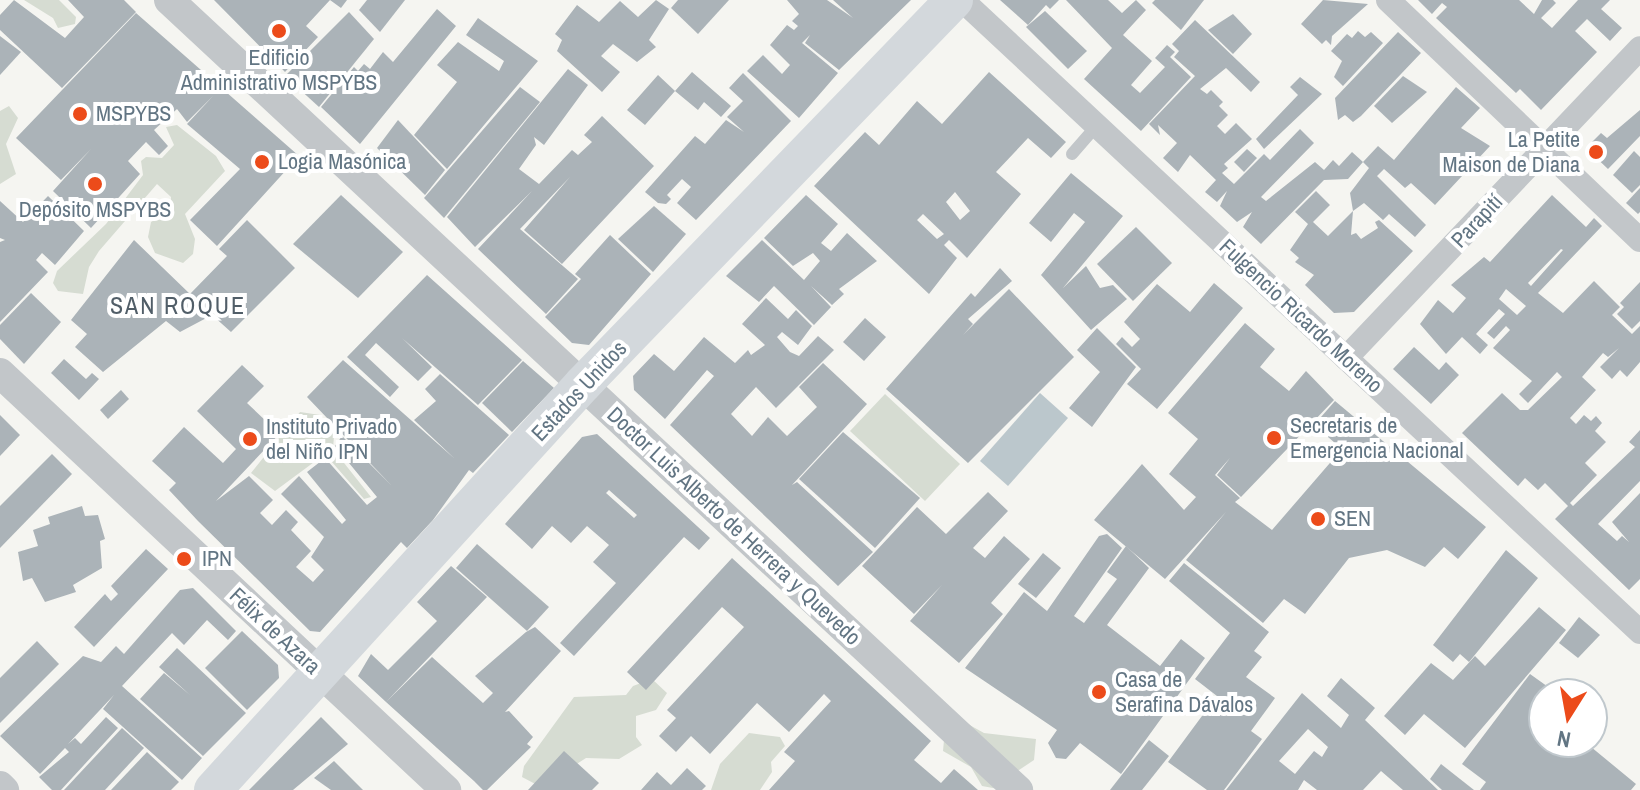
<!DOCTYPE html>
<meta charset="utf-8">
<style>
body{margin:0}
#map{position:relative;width:1640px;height:790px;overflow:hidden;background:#f5f5f1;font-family:"Archivo Narrow",sans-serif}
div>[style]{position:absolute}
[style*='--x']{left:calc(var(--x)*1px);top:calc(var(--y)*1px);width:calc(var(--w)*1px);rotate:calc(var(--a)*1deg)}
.green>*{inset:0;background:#d6dcd2}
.water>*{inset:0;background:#bbc7cc}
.building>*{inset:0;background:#abb3b8}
.service>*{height:12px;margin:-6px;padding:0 6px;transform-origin:6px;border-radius:6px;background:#c2c6c9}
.minor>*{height:24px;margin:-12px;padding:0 12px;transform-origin:12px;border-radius:12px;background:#c2c6c9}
.tertiary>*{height:30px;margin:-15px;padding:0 15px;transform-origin:15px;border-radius:15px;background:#c2c6c9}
.primary>*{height:38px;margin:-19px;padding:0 19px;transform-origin:19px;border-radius:19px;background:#d3d8dc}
.dots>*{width:22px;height:22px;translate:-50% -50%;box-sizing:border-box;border:4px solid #fff;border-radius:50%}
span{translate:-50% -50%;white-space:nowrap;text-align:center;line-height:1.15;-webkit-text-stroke:8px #fff;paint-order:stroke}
.poi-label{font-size:22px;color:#627583}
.left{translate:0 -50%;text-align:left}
.right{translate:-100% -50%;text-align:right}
.street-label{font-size:22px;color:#627583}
.neighbourhood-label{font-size:24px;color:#515e68;letter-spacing:2px}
.north{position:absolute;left:1528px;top:678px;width:80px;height:80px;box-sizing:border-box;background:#fff;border:2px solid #c0c8cd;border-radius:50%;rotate:191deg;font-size:22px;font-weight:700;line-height:32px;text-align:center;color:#627583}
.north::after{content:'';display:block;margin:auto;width:28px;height:36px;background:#ec4b1a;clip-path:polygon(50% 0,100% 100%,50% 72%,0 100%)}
</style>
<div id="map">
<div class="green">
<i style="clip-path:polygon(24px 0,59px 0,76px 17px,75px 24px,58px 28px,53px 18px)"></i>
<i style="clip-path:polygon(9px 106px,18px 118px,6px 144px,16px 174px,0 184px,0 111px)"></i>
<i style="clip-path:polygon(177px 125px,216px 156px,225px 171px,185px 214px,195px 239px,193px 254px,183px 263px,155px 253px,148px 237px,151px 222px,170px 211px,171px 197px,157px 184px,99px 251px,89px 267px,83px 294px,58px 291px,53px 283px,57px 271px,106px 224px,143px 175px,141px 161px,146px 157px,162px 158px,174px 145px,166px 127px)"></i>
<i style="clip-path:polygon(885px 394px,960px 464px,925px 501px,850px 431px)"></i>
<i style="clip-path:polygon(300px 412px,320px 415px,334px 436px,333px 449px,371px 497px,364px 499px,325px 454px,275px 491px,251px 473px)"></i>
<i style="clip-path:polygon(652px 679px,667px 693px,656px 710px,636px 716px,636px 737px,642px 745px,619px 759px,586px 758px,541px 787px,522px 777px,524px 766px,574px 697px,626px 695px,633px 686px)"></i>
<i style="clip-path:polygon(966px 723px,984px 733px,1036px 739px,1034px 760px,1016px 772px,1004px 790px,982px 786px,971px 767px,943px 751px,945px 729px)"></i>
<i style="clip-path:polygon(749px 733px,780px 737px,785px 746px,771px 762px,772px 772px,760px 790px,711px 790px,720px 764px)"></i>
</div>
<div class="water">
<i style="clip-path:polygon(1040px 393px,1068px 418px,1008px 486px,980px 461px)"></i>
</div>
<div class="building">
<i style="clip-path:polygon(14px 0,65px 38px,84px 17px,68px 0,124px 0,136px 12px,62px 88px,0 30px,0 15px)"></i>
<i style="clip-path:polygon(214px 0,347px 0,341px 8px,330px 0,306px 26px,318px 37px,285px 72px)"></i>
<i style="clip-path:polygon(367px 0,405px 0,380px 32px,359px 10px)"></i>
<i style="clip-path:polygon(656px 0,669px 9px,649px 40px,656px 47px,637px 62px,613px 44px,601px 56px,620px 72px,602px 92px,557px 51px,562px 40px,555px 34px,577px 5px,599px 22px,620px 1px,638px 17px)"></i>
<i style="clip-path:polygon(678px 0,729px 0,698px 34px,671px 8px)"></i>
<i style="clip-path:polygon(787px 0,827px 0,853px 18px,833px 0,911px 0,839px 70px,805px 43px,810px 35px,802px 43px,838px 73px,799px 118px,747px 71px,763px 55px,782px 74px,790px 65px,770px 45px,787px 25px,794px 30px,798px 26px,792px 21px,799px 14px)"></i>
<i style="clip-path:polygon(1000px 0,1059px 0,1050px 9px,1046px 5px,1028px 25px)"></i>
<i style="clip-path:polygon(1066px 0,1108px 0,1122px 13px,1136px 0,1146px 10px,1123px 35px,1152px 61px,1131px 85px,1140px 93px,1165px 67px,1155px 58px,1167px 45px,1175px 52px,1170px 57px,1191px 77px,1141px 131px,1084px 79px,1112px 48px)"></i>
<i style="clip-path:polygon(1155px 0,1204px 0,1181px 30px,1152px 3px)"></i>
<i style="clip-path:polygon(1323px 0,1368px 4px,1332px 36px,1331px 45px,1326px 40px,1322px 44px,1301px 24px)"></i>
<i style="clip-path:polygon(1418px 0,1519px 0,1534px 14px,1542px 0,1553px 0,1556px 3px,1541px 18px,1552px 28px,1578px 0,1610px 0,1601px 9px,1622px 28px,1610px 41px,1587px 19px,1575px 31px,1597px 52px,1541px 110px,1520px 89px,1516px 93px,1436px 18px,1447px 7px,1442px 3px,1432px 14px)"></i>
<i style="clip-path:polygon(437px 9px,456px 26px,360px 144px,321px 107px,354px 67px,358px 71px,364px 64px,370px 69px,383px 52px,393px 62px)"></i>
<i style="clip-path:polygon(1045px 11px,1087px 51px,1068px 69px,1026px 27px)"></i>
<i style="clip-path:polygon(349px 12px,374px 39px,319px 107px,285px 76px)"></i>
<i style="clip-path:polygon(136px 13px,299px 156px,217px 246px,190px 220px,240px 169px,187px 124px,213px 96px,187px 122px,177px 109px,154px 130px,168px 146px,159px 155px,146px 142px,128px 161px,140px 174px,91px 228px,53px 191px,91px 149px,61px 180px,16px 138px)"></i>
<i style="clip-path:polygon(1233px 14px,1252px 34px,1233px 54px,1208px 30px)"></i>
<i style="clip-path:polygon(478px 18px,538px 61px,447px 169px,414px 135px,457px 82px,437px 65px,458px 42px,499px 71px,504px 61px,466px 35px)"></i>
<i style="clip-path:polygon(1195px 20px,1260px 82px,1251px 92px,1226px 68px,1200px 89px,1207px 94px,1211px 90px,1223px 102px,1219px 106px,1228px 115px,1217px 126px,1225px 134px,1236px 123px,1252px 139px,1224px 164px,1228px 168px,1222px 173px,1234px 184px,1264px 154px,1270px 160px,1300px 129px,1314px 143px,1261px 197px,1266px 201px,1315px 162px,1324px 170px,1333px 160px,1339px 166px,1352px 152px,1363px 162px,1378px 146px,1394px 160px,1456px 87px,1480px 108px,1461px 128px,1490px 146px,1435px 205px,1411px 183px,1405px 188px,1384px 169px,1377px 176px,1426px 225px,1415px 237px,1389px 214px,1383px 220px,1364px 203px,1353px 211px,1350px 193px,1369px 168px,1363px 162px,1348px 179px,1324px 180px,1261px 244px,1243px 227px,1252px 212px,1237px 222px,1220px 206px,1227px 191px,1217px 202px,1205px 192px,1216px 180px,1190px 155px,1178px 172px,1163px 158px,1177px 143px,1158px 125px,1160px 135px,1149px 124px,1195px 76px,1174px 57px,1179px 51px,1172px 44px)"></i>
<i style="clip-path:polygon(1358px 31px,1365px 37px,1371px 32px,1383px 43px,1343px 86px,1334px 77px,1342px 61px,1331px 51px,1347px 34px,1352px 38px)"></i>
<i style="clip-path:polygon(1398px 32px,1421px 53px,1361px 116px,1353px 122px,1345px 115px,1338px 120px,1335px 98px)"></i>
<i style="clip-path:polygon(0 36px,21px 52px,0 75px)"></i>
<i style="clip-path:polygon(568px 69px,588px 85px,544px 145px,534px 137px,536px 145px,519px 169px,539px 184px,572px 150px,578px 155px,592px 142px,584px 135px,602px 116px,654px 166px,562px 264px,524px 230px,570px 177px,520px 229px,578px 279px,546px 314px,478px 249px,532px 191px,475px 247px,447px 217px)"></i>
<i style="clip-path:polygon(692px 72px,731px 106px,721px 117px,704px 102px,698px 110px,675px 91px,645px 125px,627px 110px,658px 75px,675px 91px)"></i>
<i style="clip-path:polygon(evenodd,989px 72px,1066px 142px,1051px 158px,1028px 138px,996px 172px,1021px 194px,967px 258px,949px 240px,944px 245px,957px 258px,929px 294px,814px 186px,865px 132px,879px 145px,917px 101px,942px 124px,989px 72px,955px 192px,970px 211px,960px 220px,946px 202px,955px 192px,989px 72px,923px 214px,944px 234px,937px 239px,917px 220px,923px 214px)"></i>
<i style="clip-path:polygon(743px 73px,791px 121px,696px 220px,677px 203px,691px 187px,682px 179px,667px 195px,671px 199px,666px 204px,658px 203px,645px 192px,695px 136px,705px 144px,726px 120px,744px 132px,727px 117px,743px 101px,729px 88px)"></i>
<i style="clip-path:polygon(1403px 76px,1427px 92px,1392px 123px,1374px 106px)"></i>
<i style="clip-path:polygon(1300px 77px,1322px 94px,1264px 149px,1256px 139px,1298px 95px,1290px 87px)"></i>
<i style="clip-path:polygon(520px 87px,540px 102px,444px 218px,424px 198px)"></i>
<i style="clip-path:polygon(1640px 110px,1640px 136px,1608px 169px,1588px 150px,1592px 142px,1601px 133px,1607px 138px)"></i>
<i style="clip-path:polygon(398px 120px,445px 170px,425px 195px,377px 148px)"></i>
<i style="clip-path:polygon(1247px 149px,1257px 158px,1244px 172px,1234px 162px)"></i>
<i style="clip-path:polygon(1634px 151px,1640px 157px,1640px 185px,1632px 193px,1613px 175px)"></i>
<i style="clip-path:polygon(1071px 173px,1123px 216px,1063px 288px,1086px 266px,1100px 288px,1113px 285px,1127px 299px,1091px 330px,1041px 275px,1085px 222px,1074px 213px,1051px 242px,1029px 223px)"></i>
<i style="clip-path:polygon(1640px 188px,1640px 212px,1638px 214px,1626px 203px)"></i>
<i style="clip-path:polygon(1316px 191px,1330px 205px,1313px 222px,1328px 236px,1353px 211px,1351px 235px,1356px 233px,1361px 239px,1378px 228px,1375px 222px,1379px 220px,1413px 251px,1354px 312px,1334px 313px,1305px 285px,1314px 275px,1295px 262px,1299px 258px,1290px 250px,1308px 224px,1295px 212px)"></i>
<i style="clip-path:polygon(341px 195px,403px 252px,358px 298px,293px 244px)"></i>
<i style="clip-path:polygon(806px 195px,838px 224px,821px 243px,831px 251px,847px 233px,877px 261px,839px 289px,844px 294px,832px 305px,811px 286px,831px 307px,814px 325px,774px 286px,759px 302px,726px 276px,762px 240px,804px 280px,820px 261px,813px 253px,793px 266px,764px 238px)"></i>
<i style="clip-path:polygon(evenodd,1552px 195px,1586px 227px,1594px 218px,1602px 226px,1538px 293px,1563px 313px,1594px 281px,1620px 307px,1612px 315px,1632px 334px,1640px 326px,1640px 362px,1627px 377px,1620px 370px,1612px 379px,1600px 367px,1619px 348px,1608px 357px,1603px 353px,1582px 377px,1596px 390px,1570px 418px,1576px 424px,1584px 415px,1591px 421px,1596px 416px,1602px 423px,1595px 431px,1606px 442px,1585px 463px,1597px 475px,1570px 503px,1573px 506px,1635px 447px,1629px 442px,1640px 430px,1640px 481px,1598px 524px,1617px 541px,1622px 536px,1629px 542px,1612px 522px,1640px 493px,1640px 579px,1629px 590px,1555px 519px,1568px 506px,1545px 483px,1538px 490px,1525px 478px,1518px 486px,1462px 433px,1502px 393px,1520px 410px,1528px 410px,1562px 377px,1557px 372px,1528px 403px,1519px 394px,1532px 381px,1493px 348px,1510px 330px,1506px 326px,1494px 339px,1487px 333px,1505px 314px,1499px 309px,1476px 334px,1488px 345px,1480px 354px,1462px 337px,1446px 354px,1420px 324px,1438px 300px,1453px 313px,1466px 298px,1451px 285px,1484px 257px,1490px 262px,1552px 195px,1561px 249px,1563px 250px,1531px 286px,1528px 283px,1561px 249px,1552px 195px,1506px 289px,1526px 306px,1517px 315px,1499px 299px,1506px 289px)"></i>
<i style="clip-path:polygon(48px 196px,84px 231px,55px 265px,42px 253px,36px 260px,48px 272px,0 322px,0 242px,5px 240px,0 238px,0 201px,23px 222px)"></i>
<i style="clip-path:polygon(654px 206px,686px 234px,653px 272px,618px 239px)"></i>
<i style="clip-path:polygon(247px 220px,295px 268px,231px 332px,212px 315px,180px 332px,166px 321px,103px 372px,75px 347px,87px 334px,71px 320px,134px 240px,190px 294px,227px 256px,219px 249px)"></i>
<i style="clip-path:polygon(1136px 227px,1172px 263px,1133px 301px,1097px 264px)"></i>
<i style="clip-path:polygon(610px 235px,651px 274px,589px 345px,572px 343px,545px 317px,581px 279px,575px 274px)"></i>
<i style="clip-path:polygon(1000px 268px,1012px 281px,968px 319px,973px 324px,963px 335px,1009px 289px,1074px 357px,968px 463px,886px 389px,971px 293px,975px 297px)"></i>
<i style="clip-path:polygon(427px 275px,522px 360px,478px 405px,402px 338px,432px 367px,418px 381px,376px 343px,365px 355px,399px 387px,390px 397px,347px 357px)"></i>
<i style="clip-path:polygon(1640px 282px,1640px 321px,1632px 329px,1617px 314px,1624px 307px,1620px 303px)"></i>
<i style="clip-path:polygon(1214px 283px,1243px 308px,1157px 409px,1127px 384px,1141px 369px,1116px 344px,1122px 337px,1132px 347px,1140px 339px,1124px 322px,1157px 284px,1190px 312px)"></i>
<i style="clip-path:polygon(31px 293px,61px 322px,24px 364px,0 339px,0 325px)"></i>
<i style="clip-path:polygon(766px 298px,788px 319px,796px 310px,812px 326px,798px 345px,782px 332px,777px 337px,790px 352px,799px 356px,818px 336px,834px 350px,776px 408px,756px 387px,731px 414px,752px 436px,768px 417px,787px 436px,817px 407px,799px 387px,823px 363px,867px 404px,792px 485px,797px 482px,873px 552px,838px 586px,670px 425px,714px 376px,707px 370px,665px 419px,634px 390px,633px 376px,654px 354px,674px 371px,704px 337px,735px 363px,748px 350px,751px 355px,765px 345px,742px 324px)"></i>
<i style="clip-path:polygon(865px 318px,886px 337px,864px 361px,843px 342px)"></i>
<i style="clip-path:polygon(1245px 323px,1275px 349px,1260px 367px,1289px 391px,1306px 371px,1334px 400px,1241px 497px,1217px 475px,1230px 458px,1215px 475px,1240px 498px,1235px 502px,1272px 530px,1342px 449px,1314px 425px,1335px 401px,1486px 527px,1458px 559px,1444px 547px,1425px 567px,1387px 550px,1349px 558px,1305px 614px,1284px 599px,1263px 623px,1186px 560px,1226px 512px,1165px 579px,1094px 520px,1142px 464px,1184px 510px,1196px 497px,1169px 474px,1198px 439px,1168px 413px)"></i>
<i style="clip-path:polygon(1097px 328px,1136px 367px,1092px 427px,1069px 408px,1100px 372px,1077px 350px)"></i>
<i style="clip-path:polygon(1414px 347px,1439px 370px,1446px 362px,1459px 375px,1431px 404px,1393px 369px)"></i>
<i style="clip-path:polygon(64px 359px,86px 379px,92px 373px,99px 379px,79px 400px,51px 373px)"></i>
<i style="clip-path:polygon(343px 360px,455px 459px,414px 420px,436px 401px,425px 389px,440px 374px,509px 435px,473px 473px,469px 470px,433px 520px,407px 548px,401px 542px,320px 632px,310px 631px,198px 521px,169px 490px,176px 483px,152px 461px,184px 427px,223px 463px,236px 449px,197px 411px,242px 365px,264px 386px,247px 403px,267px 422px,271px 417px,284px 429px,216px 501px,249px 476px,273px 500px,260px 513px,272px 525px,286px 510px,298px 522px,291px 530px,311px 551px,296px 567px,313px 582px,324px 570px,311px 557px,324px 537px,281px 494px,299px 476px,342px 524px,346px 520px,307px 472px,325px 458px,367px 505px,377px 497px,335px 446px,342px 436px,392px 486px,307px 397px)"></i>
<i style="clip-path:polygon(523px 361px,554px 388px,512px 432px,482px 403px)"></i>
<i style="clip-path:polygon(121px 390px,129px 399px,108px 419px,100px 410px)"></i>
<i style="clip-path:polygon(0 415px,20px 435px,0 456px)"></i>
<i style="clip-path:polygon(843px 432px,920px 498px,875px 548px,799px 479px)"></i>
<i style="clip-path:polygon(evenodd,597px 434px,710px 538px,699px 550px,684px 537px,574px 656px,560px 643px,616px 583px,593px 562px,609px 545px,587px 526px,571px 543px,552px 526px,532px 549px,505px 524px,582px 437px,597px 434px,609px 490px,637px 515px,634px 518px,606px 493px,609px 490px)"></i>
<i style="clip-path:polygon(52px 454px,72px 474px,0 548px,0 506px)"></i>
<i style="clip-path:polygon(988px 492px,1008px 511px,973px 548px,985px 558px,1004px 536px,1030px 559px,991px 603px,1003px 614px,959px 663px,910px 621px,942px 585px,914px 614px,862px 566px,917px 507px,946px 534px)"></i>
<i style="clip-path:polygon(82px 506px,85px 516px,98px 515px,105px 539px,100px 541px,102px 568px,73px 585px,76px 592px,45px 602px,32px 578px,23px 581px,18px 552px,38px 546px,33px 530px,50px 524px,48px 517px)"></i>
<i style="clip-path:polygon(1107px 534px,1122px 548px,1074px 616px,1084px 623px,1117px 579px,1107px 572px,1126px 546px,1149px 568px,1107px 625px,1160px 666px,1181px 639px,1205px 658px,1121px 774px,1080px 743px,1066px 759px,1056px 758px,1048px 743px,1057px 730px,965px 668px,1024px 592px,1047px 611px,1099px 536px)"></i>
<i style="clip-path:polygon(477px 544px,549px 607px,527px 631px,456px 568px)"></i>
<i style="clip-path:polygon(146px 549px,168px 569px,94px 647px,74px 627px,105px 594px,111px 601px,118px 594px,111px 586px)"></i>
<i style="clip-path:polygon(1506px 550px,1538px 578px,1469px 662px,1460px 654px,1453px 662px,1433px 645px)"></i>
<i style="clip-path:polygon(1043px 553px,1061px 568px,1036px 598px,1018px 584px)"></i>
<i style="clip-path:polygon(732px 558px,931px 741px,914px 760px,941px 783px,954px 769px,978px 790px,769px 790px,795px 761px,784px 752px,831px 701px,824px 694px,789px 732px,757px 703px,710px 754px,691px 736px,676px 752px,659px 736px,676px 718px,667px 710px,744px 627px,722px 607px,646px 690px,627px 672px)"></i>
<i style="clip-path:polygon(1184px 563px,1269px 632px,1254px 651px,1262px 657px,1246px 677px,1275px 698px,1251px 731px,1262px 739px,1224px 790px,1207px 790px,1168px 762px,1216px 697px,1226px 705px,1233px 695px,1226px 703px,1195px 679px,1230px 633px,1169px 581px)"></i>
<i style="clip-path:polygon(451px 566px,487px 597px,386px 702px,432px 657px,483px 703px,493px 693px,475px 676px,526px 632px,535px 627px,561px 651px,505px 712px,509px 711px,533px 737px,527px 744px,531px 747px,487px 790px,483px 790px,474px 781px,437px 748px,386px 702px,358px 676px,371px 654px,388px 670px,437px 621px,417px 602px)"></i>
<i style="clip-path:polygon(193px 588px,236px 631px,228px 640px,207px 620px,184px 645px,172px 633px,122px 686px,202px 758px,182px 780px,103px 709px,114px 695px,68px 744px,75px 738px,81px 744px,106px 717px,118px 728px,61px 790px,52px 790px,39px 777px,69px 752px,65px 748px,40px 774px,0 736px,83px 656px,101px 662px,116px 646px,124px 654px,180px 590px)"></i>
<i style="clip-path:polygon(1539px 607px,1566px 630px,1465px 748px,1424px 714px,1405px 735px,1384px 716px,1431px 663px,1453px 680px,1475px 656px,1485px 666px)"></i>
<i style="clip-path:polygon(1579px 617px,1600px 635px,1578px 658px,1559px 643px)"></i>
<i style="clip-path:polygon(242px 631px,278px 665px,279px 678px,247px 710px,205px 668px)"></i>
<i style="clip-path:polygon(37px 641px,59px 664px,0 723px,0 678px)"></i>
<i style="clip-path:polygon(177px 648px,246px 713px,203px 756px,140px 699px,164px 673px,190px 695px,159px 667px)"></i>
<i style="clip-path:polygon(1530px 674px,1551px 689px,1538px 706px,1544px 712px,1544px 742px,1585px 742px,1636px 784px,1631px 790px,1480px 790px,1486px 782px,1462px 764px)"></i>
<i style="clip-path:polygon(evenodd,1341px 678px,1375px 708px,1365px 720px,1438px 790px,1403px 790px,1381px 771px,1363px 790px,1317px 790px,1304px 780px,1298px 790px,1226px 790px,1302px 693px,1341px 728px,1349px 715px,1327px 696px,1341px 678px,1308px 729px,1328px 747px,1322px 757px,1314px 751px,1295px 774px,1279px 761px,1308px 729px)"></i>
<i style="clip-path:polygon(321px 717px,348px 744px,293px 790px,249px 790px)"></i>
<i style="clip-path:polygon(122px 728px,144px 748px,105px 790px,64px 790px)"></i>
<i style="clip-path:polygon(1149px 740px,1169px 756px,1142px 790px,1110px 790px)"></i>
<i style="clip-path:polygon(564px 751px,599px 783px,592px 790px,528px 790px)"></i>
<i style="clip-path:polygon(147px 752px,179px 782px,171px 790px,111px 790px)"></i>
<i style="clip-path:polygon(334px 761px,363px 790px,331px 790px,314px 778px)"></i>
<i style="clip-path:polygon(1441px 764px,1474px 790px,1442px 790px,1430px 779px)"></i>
<i style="clip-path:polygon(687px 768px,706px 786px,702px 790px,641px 790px,657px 772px,671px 785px)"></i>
</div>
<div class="service">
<i style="--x:1072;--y:154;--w:38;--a:-49"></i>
</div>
<div class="minor">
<i style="--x:962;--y:0;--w:927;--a:42.99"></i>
<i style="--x:1388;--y:0;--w:348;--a:43.6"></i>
<i style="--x:1346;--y:358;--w:427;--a:-46.5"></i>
</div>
<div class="tertiary">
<i style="--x:169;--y:0;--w:1160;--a:42.94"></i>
<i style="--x:0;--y:373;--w:611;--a:43.08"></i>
<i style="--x:0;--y:786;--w:6;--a:45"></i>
</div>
<div class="primary">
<i style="--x:213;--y:790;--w:549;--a:-47.66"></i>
<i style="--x:583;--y:384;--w:534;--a:-45.99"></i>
</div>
<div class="dots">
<i style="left:279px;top:31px;background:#ec4b1a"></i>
<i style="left:80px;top:114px;background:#ec4b1a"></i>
<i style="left:1596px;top:152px;background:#ec4b1a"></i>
<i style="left:262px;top:162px;background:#ec4b1a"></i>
<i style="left:95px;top:184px;background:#ec4b1a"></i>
<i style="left:1274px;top:438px;background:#ec4b1a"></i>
<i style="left:250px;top:439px;background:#ec4b1a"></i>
<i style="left:1318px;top:519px;background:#ec4b1a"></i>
<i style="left:184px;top:559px;background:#ec4b1a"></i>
<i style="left:1099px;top:692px;background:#ec4b1a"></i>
</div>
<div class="poi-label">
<span style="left:279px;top:70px">Edificio<br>Administrativo MSPYBS</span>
<span class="left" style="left:96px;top:114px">MSPYBS</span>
<span class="right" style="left:1580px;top:152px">La Petite<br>Maison de Diana</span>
<span class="left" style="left:278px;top:162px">Logia Masónica</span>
<span style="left:95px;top:210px">Depósito MSPYBS</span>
<span class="left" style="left:1290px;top:438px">Secretaris de<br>Emergencia Nacional</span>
<span class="left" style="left:266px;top:439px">Instituto Privado<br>del Niño IPN</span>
<span class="left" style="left:1334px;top:519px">SEN</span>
<span class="left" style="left:202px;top:559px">IPN</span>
<span class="left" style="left:1115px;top:692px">Casa de<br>Serafina Dávalos</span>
</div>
<div class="street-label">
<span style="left:1477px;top:221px;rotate:-47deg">Parapití</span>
<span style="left:1301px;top:316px;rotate:43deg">Fulgencio Ricardo Moreno</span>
<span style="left:579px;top:391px;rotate:-47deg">Estados Unidos</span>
<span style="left:734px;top:526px;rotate:43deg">Doctor Luis Alberto de Herrera y Quevedo</span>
<span style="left:275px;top:631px;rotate:43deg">Félix de Azara</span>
</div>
<div class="neighbourhood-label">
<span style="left:178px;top:306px">SAN ROQUE</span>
</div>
<div class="north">N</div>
</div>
